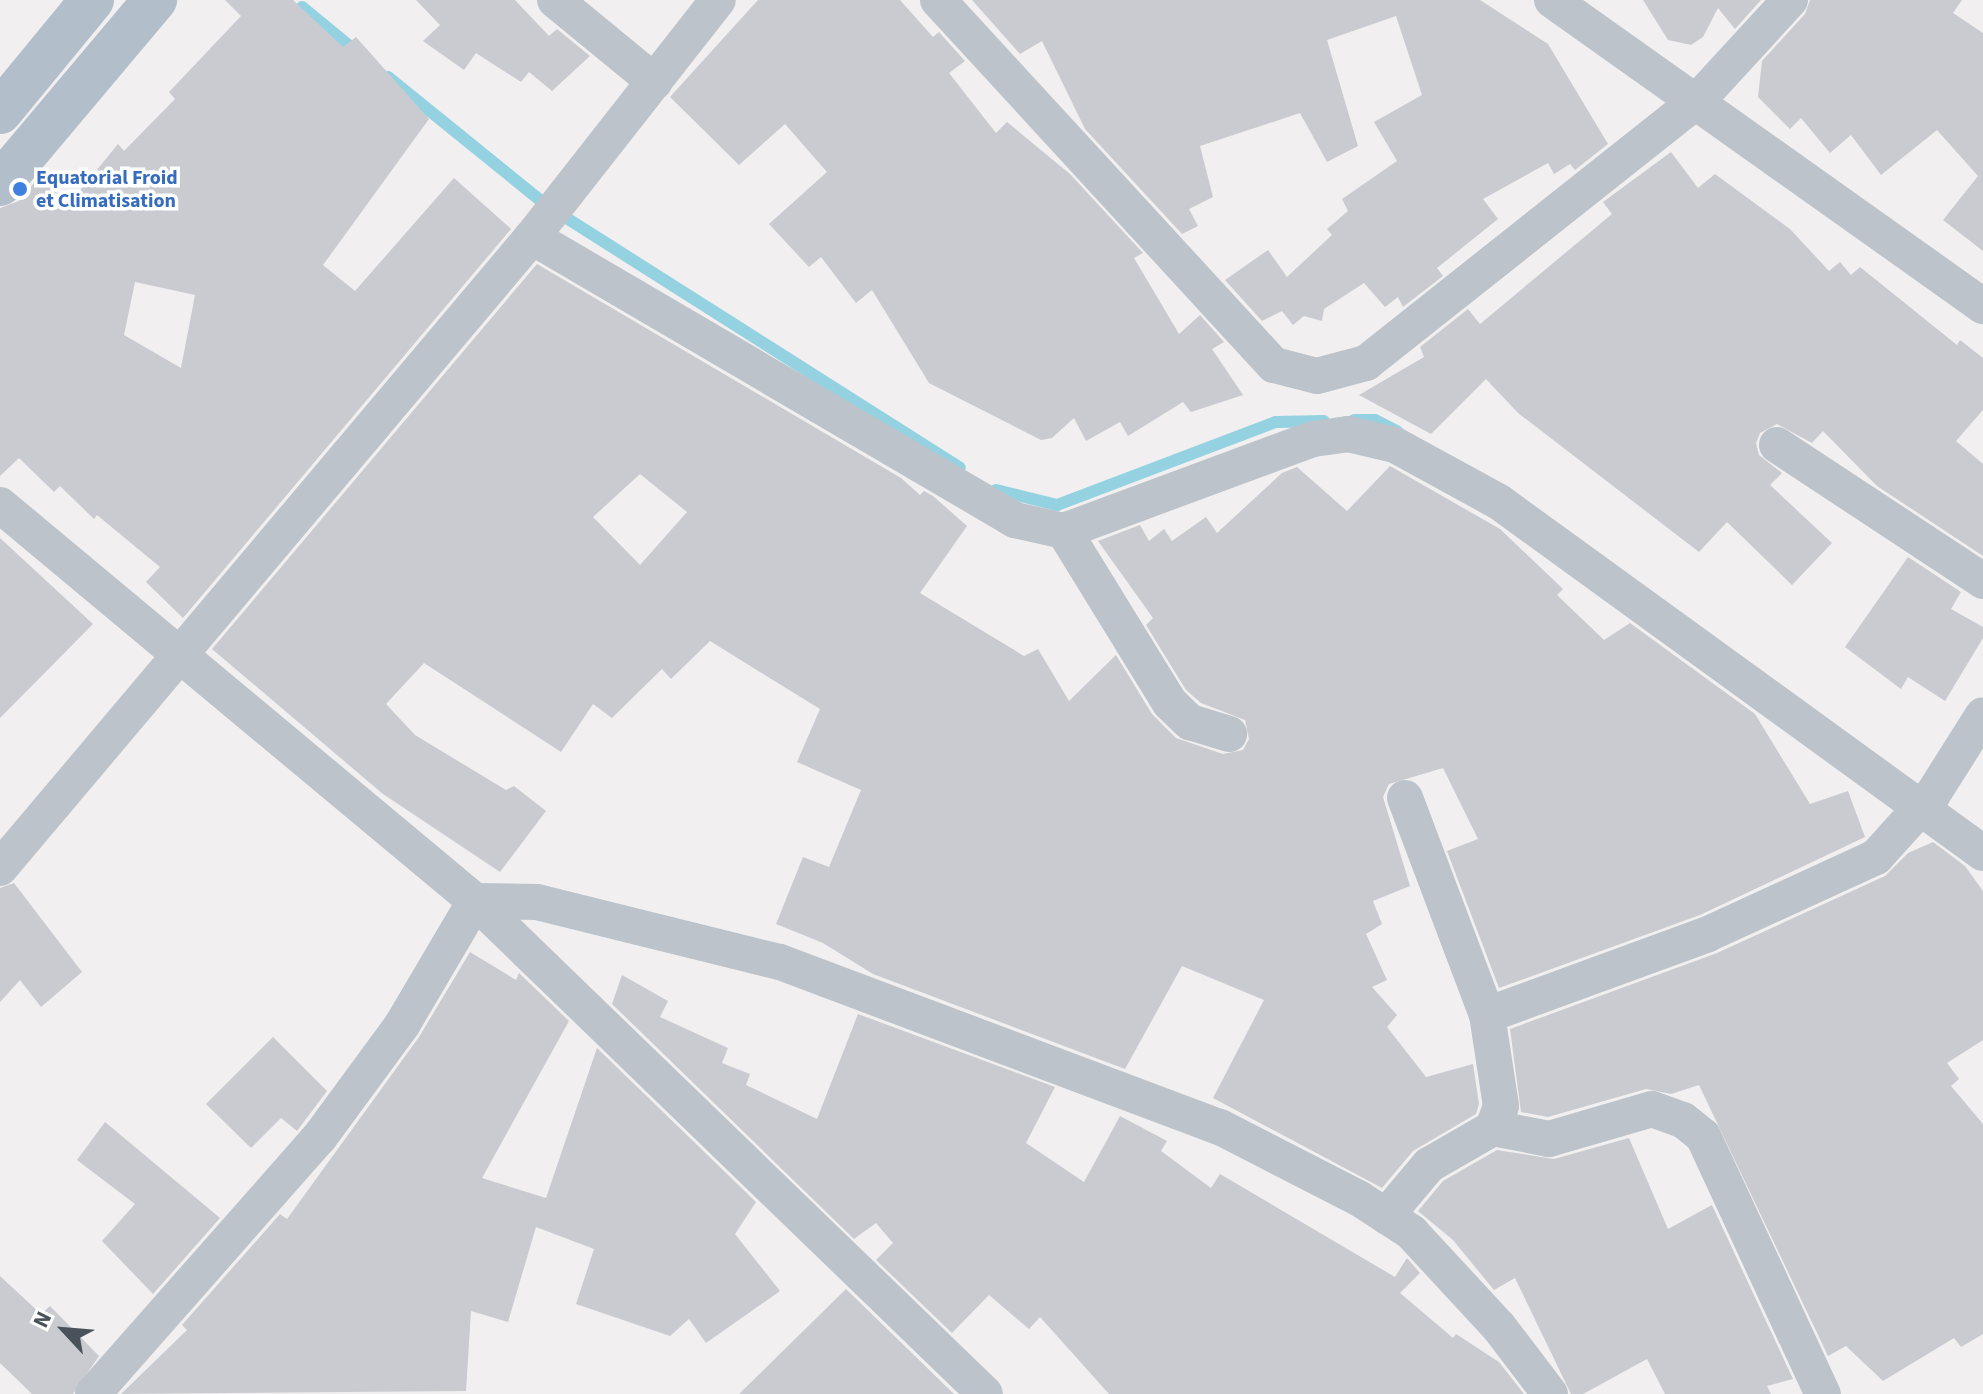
<!DOCTYPE html>
<style>
body{margin:0}
#map{position:relative;width:1983px;height:1394px;overflow:hidden;background:#f1efef;font-family:"Source Sans 3",sans-serif}
div>[style]{position:absolute}
[style*='--x']{left:calc(var(--x)*1px);top:calc(var(--y)*1px);width:calc(var(--w)*1px);rotate:calc(var(--a)*1deg)}
.stream>*{height:12px;margin:-6px;padding:0 6px;transform-origin:6px;border-radius:6px;background:#94d2e2}
.building>*{inset:0;background:#c9cbd1}
.minor>*{height:36px;margin:-18px;padding:0 18px;transform-origin:18px;border-radius:18px;background:#bcc3ca}
.primary>*{height:44px;margin:-22px;padding:0 22px;transform-origin:22px;border-radius:22px;background:#b2beca}
.dots>*{width:22px;height:22px;translate:-50% -50%;box-sizing:border-box;border:4px solid #fff;border-radius:50%}
span{translate:-50% -50%;white-space:nowrap;text-align:center;line-height:1.15;-webkit-text-stroke:7px #fff;paint-order:stroke}
.shop-label{font-size:20px;color:#366cbe;font-weight:700}
.left{translate:0 -50%;text-align:left}
.north{position:absolute;left:24px;top:1290px;width:80px;height:80px;-webkit-text-stroke:6px #fff;paint-order:stroke;rotate:296deg;font-size:22px;font-weight:700;line-height:32px;text-align:center;color:#49525a}
.north::after{content:'';display:block;margin:auto;width:28px;height:36px;background:#49525a;clip-path:polygon(50% 0,100% 100%,50% 72%,0 100%)}
</style>
<div id="map">
<div class="stream">
<i style="--x:302;--y:7;--w:72;--a:39.4"></i>
<i style="--x:388;--y:77;--w:203;--a:39"></i>
<i style="--x:546;--y:205;--w:490;--a:32.4"></i>
<i style="--x:1354;--y:420;--w:21;--a:0"></i>
<i style="--x:1375;--y:420;--w:25;--a:27"></i>
<i style="--x:996;--y:490;--w:63;--a:13.8"></i>
<i style="--x:1057;--y:505;--w:234;--a:-20.8"></i>
<i style="--x:1276;--y:422;--w:48;--a:-1.2"></i>
</div>
<div class="building">
<i style="clip-path:polygon(evenodd,225px 0,293px 0,343px 47px,356px 37px,429px 119px,323px 265px,355px 291px,454px 178px,511px 229px,183px 618px,146px 582px,160px 567px,97px 515px,94px 519px,60px 486px,54px 492px,19px 458px,0 476px,0 208px,19px 201px,39px 177px,69px 204px,118px 144px,124px 151px,175px 99px,169px 92px,241px 16px,225px 0,135px 282px,195px 295px,181px 368px,124px 335px,135px 282px)"></i>
<i style="clip-path:polygon(416px 0,515px 0,549px 36px,557px 29px,590px 56px,552px 91px,529px 72px,521px 82px,476px 53px,464px 70px,423px 41px,440px 25px)"></i>
<i style="clip-path:polygon(758px 0,900px 0,933px 37px,939px 32px,965px 61px,949px 73px,996px 133px,1007px 122px,1070px 174px,1143px 253px,1134px 258px,1179px 334px,1200px 315px,1224px 342px,1212px 349px,1243px 395px,1191px 412px,1183px 402px,1128px 436px,1120px 422px,1086px 441px,1074px 418px,1052px 438px,1041px 440px,929px 383px,872px 290px,856px 303px,821px 257px,809px 267px,769px 224px,827px 172px,785px 124px,739px 165px,670px 97px)"></i>
<i style="clip-path:polygon(972px 0,1480px 0,1548px 44px,1608px 144px,1575px 170px,1570px 164px,1554px 174px,1548px 163px,1483px 199px,1498px 219px,1437px 268px,1443px 276px,1403px 307px,1398px 297px,1385px 307px,1364px 283px,1324px 309px,1322px 321px,1304px 316px,1293px 325px,1282px 311px,1262px 321px,1225px 280px,1268px 250px,1287px 277px,1332px 235px,1327px 229px,1348px 211px,1342px 199px,1397px 161px,1374px 122px,1422px 95px,1396px 16px,1327px 40px,1358px 146px,1327px 162px,1300px 113px,1200px 146px,1213px 197px,1189px 209px,1198px 226px,1182px 234px,1085px 129px,1042px 41px,1020px 54px)"></i>
<i style="clip-path:polygon(1643px 0,1761px 0,1735px 29px,1718px 8px,1703px 37px,1691px 45px,1668px 40px)"></i>
<i style="clip-path:polygon(1810px 0,1962px 0,1953px 13px,1983px 33px,1983px 251px,1943px 220px,1978px 176px,1937px 130px,1881px 175px,1851px 135px,1830px 153px,1801px 118px,1790px 129px,1758px 97px,1762px 61px,1805px 14px)"></i>
<i style="clip-path:polygon(1671px 152px,1698px 188px,1715px 174px,1790px 229px,1829px 271px,1840px 262px,1851px 275px,1860px 267px,1957px 345px,1960px 340px,1983px 358px,1983px 410px,1956px 441px,1983px 464px,1983px 556px,1877px 486px,1823px 431px,1812px 443px,1777px 424px,1760px 433px,1756px 443px,1759px 455px,1782px 473px,1770px 485px,1832px 543px,1792px 585px,1727px 522px,1699px 552px,1518px 413px,1486px 379px,1431px 434px,1359px 395px,1424px 357px,1420px 347px,1468px 309px,1480px 324px,1612px 214px,1603px 202px)"></i>
<i style="clip-path:polygon(evenodd,537px 264px,901px 478px,920px 495px,924px 491px,933px 496px,967px 526px,920px 593px,1024px 656px,1038px 649px,1069px 701px,1116px 655px,1152px 714px,1176px 738px,1223px 754px,1243px 750px,1249px 739px,1245px 720px,1201px 703px,1186px 690px,1146px 625px,1153px 618px,1098px 541px,1140px 525px,1149px 541px,1164px 529px,1172px 541px,1206px 517px,1217px 533px,1282px 473px,1297px 467px,1347px 511px,1390px 466px,1500px 529px,1563px 589px,1557px 595px,1604px 640px,1630px 623px,1755px 714px,1810px 804px,1848px 791px,1865px 837px,1700px 915px,1499px 988px,1447px 851px,1478px 839px,1443px 768px,1389px 784px,1383px 797px,1410px 886px,1373px 901px,1382px 924px,1366px 934px,1387px 980px,1372px 987px,1397px 1015px,1387px 1027px,1426px 1077px,1473px 1064px,1479px 1104px,1476px 1114px,1413px 1151px,1382px 1188px,1213px 1098px,1264px 1000px,1182px 966px,1125px 1069px,873px 974px,823px 943px,776px 924px,803px 857px,829px 867px,861px 790px,797px 762px,820px 709px,710px 641px,671px 679px,662px 669px,612px 718px,593px 704px,561px 752px,424px 663px,386px 704px,415px 735px,506px 790px,514px 786px,546px 811px,500px 872px,383px 794px,212px 649px,537px 264px,640px 474px,687px 512px,640px 565px,593px 517px,640px 474px)"></i>
<i style="clip-path:polygon(0 538px,93px 624px,0 718px)"></i>
<i style="clip-path:polygon(1908px 557px,1961px 592px,1951px 609px,1983px 627px,1983px 638px,1945px 701px,1908px 677px,1901px 689px,1845px 647px)"></i>
<i style="clip-path:polygon(1933px 842px,1965px 866px,1983px 891px,1983px 1040px,1947px 1063px,1959px 1079px,1951px 1086px,1983px 1124px,1983px 1334px,1961px 1347px,1954px 1338px,1883px 1381px,1846px 1346px,1828px 1356px,1699px 1085px,1671px 1094px,1646px 1089px,1548px 1117px,1521px 1112px,1510px 1029px,1717px 953px,1885px 876px,1908px 853px)"></i>
<i style="clip-path:polygon(14px 883px,82px 972px,41px 1007px,20px 980px,0 1002px,0 888px)"></i>
<i style="clip-path:polygon(470px 952px,516px 980px,519px 973px,569px 1021px,482px 1178px,546px 1198px,597px 1048px,756px 1202px,735px 1234px,780px 1291px,706px 1343px,689px 1319px,670px 1336px,576px 1304px,594px 1249px,536px 1227px,508px 1322px,471px 1311px,466px 1391px,121px 1394px,187px 1330px,182px 1325px,280px 1214px,287px 1219px,419px 1037px)"></i>
<i style="clip-path:polygon(622px 975px,668px 1001px,660px 1017px,728px 1048px,722px 1063px,750px 1074px,746px 1085px,817px 1119px,858px 1014px,1055px 1087px,1026px 1143px,1084px 1182px,1120px 1116px,1167px 1141px,1161px 1151px,1211px 1188px,1220px 1174px,1395px 1277px,1407px 1258px,1420px 1273px,1400px 1293px,1453px 1338px,1456px 1334px,1499px 1362px,1524px 1394px,1109px 1394px,1040px 1317px,1029px 1329px,989px 1295px,952px 1333px,876px 1260px,893px 1243px,876px 1223px,854px 1239px,612px 1004px)"></i>
<i style="clip-path:polygon(273px 1037px,327px 1091px,297px 1131px,281px 1118px,251px 1148px,206px 1104px)"></i>
<i style="clip-path:polygon(105px 1122px,220px 1218px,153px 1294px,102px 1241px,135px 1204px,77px 1160px)"></i>
<i style="clip-path:polygon(1629px 1138px,1668px 1229px,1712px 1205px,1793px 1379px,1767px 1386px,1771px 1394px,1665px 1394px,1647px 1359px,1583px 1394px,1571px 1394px,1515px 1278px,1494px 1290px,1453px 1240px,1418px 1211px,1443px 1181px,1497px 1150px,1554px 1159px)"></i>
<i style="clip-path:polygon(0 1276px,41px 1314px,50px 1306px,99px 1356px,73px 1394px,32px 1394px,0 1363px)"></i>
<i style="clip-path:polygon(846px 1289px,954px 1394px,739px 1394px)"></i>
</div>
<div class="minor">
<i style="--x:555;--y:0;--w:129;--a:39.4"></i>
<i style="--x:938;--y:0;--w:496;--a:47.4"></i>
<i style="--x:1274;--y:365;--w:44;--a:14.3"></i>
<i style="--x:1317;--y:376;--w:51;--a:-14.9"></i>
<i style="--x:1366;--y:363;--w:424;--a:-38.4"></i>
<i style="--x:1698;--y:100;--w:136;--a:-47.4"></i>
<i style="--x:1552;--y:0;--w:529;--a:35.37"></i>
<i style="--x:532;--y:237;--w:560;--a:30.37"></i>
<i style="--x:1015;--y:520;--w:50;--a:12.7"></i>
<i style="--x:1064;--y:531;--w:265;--a:-20.3"></i>
<i style="--x:1313;--y:439;--w:35;--a:-8"></i>
<i style="--x:1348;--y:434;--w:48;--a:13.2"></i>
<i style="--x:1395;--y:445;--w:119;--a:28.7"></i>
<i style="--x:1499;--y:502;--w:598;--a:35.95"></i>
<i style="--x:1777;--y:445;--w:247;--a:33.4"></i>
<i style="--x:0;--y:505;--w:618;--a:39.82"></i>
<i style="--x:475;--y:901;--w:709;--a:44.03"></i>
<i style="--x:1064;--y:531;--w:202;--a:58.4"></i>
<i style="--x:1170;--y:703;--w:28;--a:44"></i>
<i style="--x:1190;--y:722;--w:41;--a:17.1"></i>
<i style="--x:0;--y:868;--w:825;--a:-49.87"></i>
<i style="--x:532;--y:237;--w:301;--a:-51.9"></i>
<i style="--x:1487;--y:1015;--w:235;--a:-20.1"></i>
<i style="--x:1708;--y:934;--w:185;--a:-24.6"></i>
<i style="--x:1876;--y:857;--w:85;--a:-47.9"></i>
<i style="--x:1933;--y:794;--w:93;--a:-57.7"></i>
<i style="--x:1493;--y:1128;--w:57;--a:11.1"></i>
<i style="--x:1549;--y:1139;--w:107;--a:-16.2"></i>
<i style="--x:1652;--y:1109;--w:33;--a:20"></i>
<i style="--x:1683;--y:1120;--w:26;--a:39"></i>
<i style="--x:1703;--y:1136;--w:285;--a:65.1"></i>
<i style="--x:1386;--y:1216;--w:67;--a:-49.9"></i>
<i style="--x:1429;--y:1165;--w:74;--a:-30"></i>
<i style="--x:1493;--y:1128;--w:23;--a:-70"></i>
<i style="--x:1501;--y:1106;--w:92;--a:-98.7"></i>
<i style="--x:1487;--y:1015;--w:232;--a:-110.7"></i>
<i style="--x:93;--y:1394;--w:341;--a:-48.6"></i>
<i style="--x:319;--y:1138;--w:140;--a:-53.7"></i>
<i style="--x:402;--y:1025;--w:144;--a:-59.5"></i>
<i style="--x:475;--y:901;--w:62;--a:0.9"></i>
<i style="--x:537;--y:902;--w:250;--a:13.9"></i>
<i style="--x:780;--y:962;--w:470;--a:20.6"></i>
<i style="--x:1220;--y:1127;--w:157;--a:27.2"></i>
<i style="--x:1360;--y:1199;--w:61;--a:32.9"></i>
<i style="--x:1411;--y:1232;--w:129;--a:47.2"></i>
<i style="--x:1499;--y:1327;--w:84;--a:52.7"></i>
</div>
<div class="primary">
<i style="--x:0;--y:112;--w:145;--a:-50.6"></i>
<i style="--x:0;--y:184;--w:241;--a:-49.9"></i>
</div>
<div class="dots">
<i style="left:20px;top:189px;background:#3f7fe0"></i>
</div>
<div class="shop-label">
<span class="left" style="left:36px;top:190px">Equatorial Froid<br>et Climatisation</span>
</div>
<div class="north">N</div>
</div>
